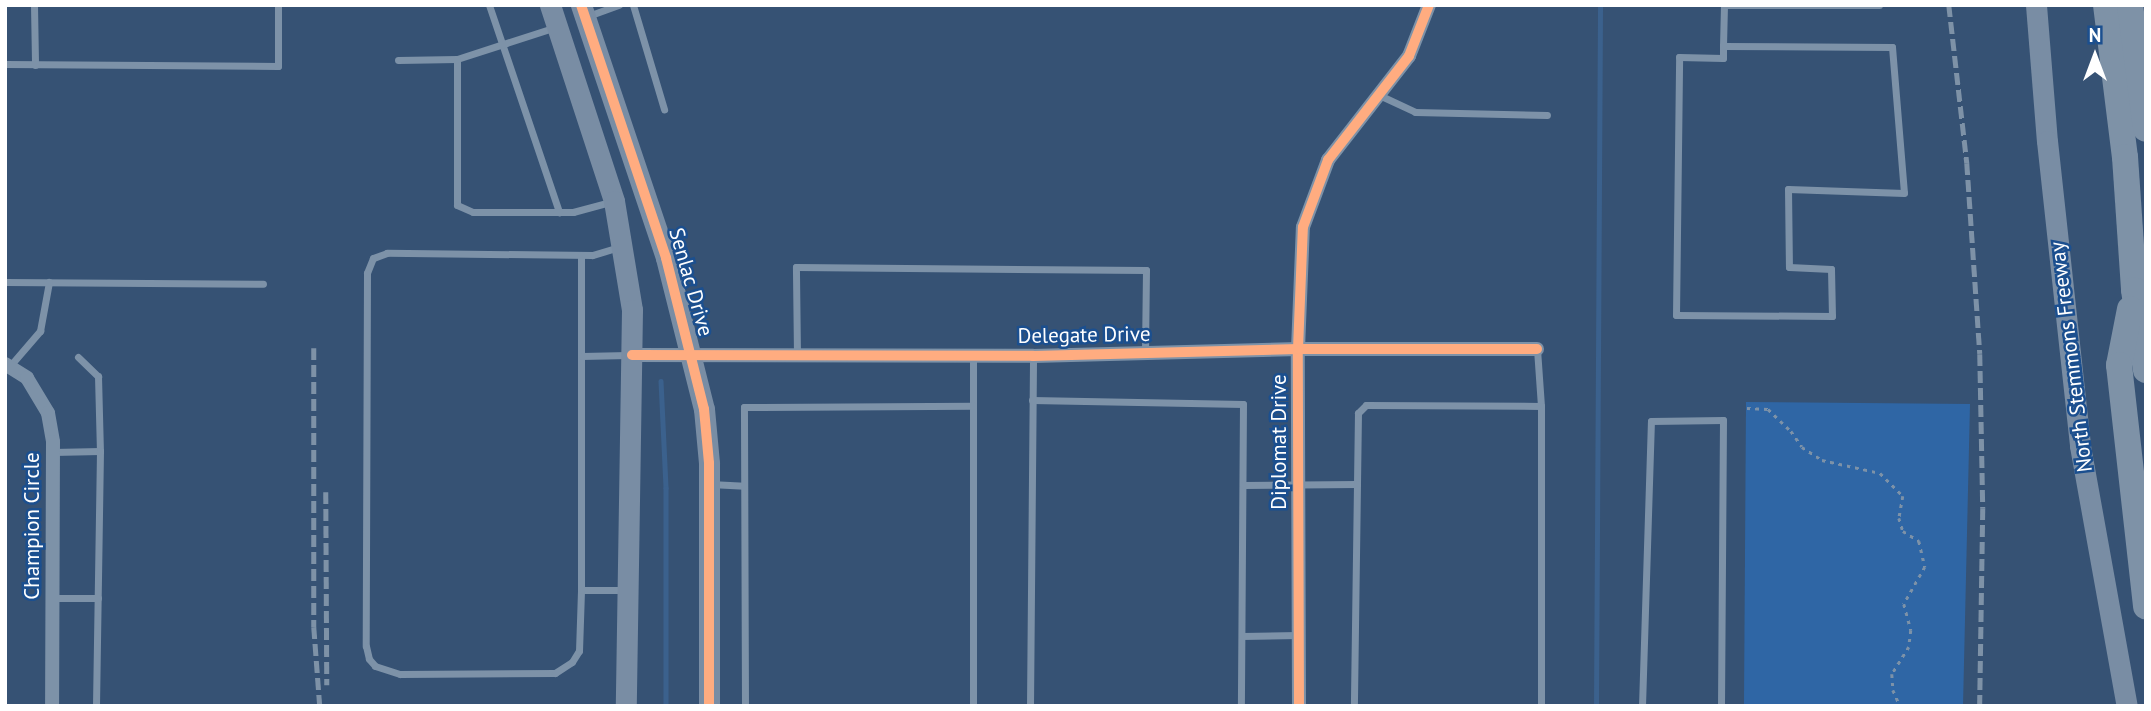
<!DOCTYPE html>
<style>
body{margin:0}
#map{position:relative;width:2151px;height:711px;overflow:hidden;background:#365274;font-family:"PT Sans",sans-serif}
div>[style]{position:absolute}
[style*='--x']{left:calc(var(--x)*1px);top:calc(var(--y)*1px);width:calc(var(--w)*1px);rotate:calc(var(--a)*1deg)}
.green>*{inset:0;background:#2f66a5}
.stream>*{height:4.5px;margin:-2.25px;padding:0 2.25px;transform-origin:2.25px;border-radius:2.25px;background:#3b618d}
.path>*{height:2.5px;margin-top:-1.25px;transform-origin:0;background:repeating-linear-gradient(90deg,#7d92a8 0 3.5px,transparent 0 8.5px)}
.lane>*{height:7px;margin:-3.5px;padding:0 3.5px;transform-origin:3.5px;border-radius:3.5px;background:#7d92a8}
.street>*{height:14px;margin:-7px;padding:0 7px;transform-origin:7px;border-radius:7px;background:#7d92a8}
.secondary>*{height:21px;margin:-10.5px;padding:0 10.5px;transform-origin:10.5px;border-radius:10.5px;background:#798da4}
.highway>*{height:26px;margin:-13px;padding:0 13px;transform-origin:13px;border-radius:13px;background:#7e92a7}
.rail>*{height:4.5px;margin-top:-2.25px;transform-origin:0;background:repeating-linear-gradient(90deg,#7e92a7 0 12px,transparent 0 17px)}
.cycleway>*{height:10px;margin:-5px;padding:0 5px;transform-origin:5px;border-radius:5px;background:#ffac80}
span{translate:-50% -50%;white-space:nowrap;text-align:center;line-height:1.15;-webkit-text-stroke:5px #1b4f8f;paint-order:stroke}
.street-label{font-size:21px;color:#fff}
.frame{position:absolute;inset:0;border:7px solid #fff;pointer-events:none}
.north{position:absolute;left:2060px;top:21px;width:70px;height:70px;-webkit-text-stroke:5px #1b4f8f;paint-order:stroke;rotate:0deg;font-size:19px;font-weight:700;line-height:28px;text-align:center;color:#fff}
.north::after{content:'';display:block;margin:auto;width:24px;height:32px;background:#fff;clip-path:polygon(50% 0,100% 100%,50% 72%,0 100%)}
</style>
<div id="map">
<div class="green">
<i style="clip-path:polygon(1746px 402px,1970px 404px,1963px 706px,1744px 706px)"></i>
</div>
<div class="stream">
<i style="--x:661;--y:381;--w:107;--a:87.3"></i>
<i style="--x:666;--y:488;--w:218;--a:90"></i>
<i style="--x:1596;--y:706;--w:701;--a:-89.67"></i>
</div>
<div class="path">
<i style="--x:1747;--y:408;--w:21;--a:3"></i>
<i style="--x:1768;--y:409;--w:32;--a:44"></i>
<i style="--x:1791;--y:431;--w:19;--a:55"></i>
<i style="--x:1802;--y:447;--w:24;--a:33"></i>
<i style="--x:1822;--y:460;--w:59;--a:12.6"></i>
<i style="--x:1880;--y:473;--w:33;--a:45"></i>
<i style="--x:1903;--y:496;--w:22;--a:100"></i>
<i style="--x:1899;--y:518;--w:14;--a:73"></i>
<i style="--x:1903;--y:531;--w:19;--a:32"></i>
<i style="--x:1919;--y:541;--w:27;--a:77"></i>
<i style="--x:1925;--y:567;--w:43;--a:119.6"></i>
<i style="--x:1904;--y:604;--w:27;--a:75"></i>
<i style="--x:1911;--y:630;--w:17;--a:97"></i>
<i style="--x:1909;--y:647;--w:32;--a:122"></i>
<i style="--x:1892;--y:674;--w:16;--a:86"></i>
<i style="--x:1893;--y:690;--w:17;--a:66"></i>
</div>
<div class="lane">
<i style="--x:34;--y:5;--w:60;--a:89"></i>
<i style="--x:489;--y:5;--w:219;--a:71.3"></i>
<i style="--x:633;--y:5;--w:109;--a:73.4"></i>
<i style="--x:1724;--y:5;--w:155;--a:0"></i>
<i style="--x:588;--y:16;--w:33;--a:-20"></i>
<i style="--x:556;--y:27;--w:104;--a:162.1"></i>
<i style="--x:457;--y:59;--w:146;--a:90"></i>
<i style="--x:457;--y:205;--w:17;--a:24"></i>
<i style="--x:473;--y:212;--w:100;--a:0"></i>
<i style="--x:573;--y:212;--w:39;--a:-15"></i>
<i style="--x:1723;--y:46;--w:169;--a:0.3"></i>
<i style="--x:1892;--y:47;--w:146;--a:85.3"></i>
<i style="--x:1904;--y:193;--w:116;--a:-178"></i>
<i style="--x:1788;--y:189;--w:78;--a:89.3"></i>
<i style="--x:1789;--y:267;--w:42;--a:2.7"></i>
<i style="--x:1831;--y:269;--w:47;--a:88.8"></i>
<i style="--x:1832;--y:316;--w:156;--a:-179.6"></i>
<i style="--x:1676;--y:315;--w:258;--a:-89.3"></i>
<i style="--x:1679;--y:57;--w:44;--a:1.3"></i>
<i style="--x:1723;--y:58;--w:12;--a:-90"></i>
<i style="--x:1723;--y:46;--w:41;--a:-88.6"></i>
<i style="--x:398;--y:60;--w:59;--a:-1"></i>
<i style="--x:5;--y:64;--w:273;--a:0.4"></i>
<i style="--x:278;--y:66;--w:61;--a:-90"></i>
<i style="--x:1379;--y:95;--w:40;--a:25"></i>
<i style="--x:1415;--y:112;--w:132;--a:1.3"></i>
<i style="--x:619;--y:247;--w:28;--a:163"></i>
<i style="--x:592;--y:255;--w:205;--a:-179.4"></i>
<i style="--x:387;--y:253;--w:15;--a:160"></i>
<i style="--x:373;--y:258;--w:16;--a:112"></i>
<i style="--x:367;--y:273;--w:373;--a:90.2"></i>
<i style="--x:366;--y:646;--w:13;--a:77"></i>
<i style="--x:369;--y:659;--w:9;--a:49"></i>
<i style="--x:375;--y:666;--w:26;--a:18"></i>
<i style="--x:400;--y:674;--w:155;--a:-0.4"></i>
<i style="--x:555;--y:673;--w:20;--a:-33"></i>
<i style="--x:572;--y:662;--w:13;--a:-58"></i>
<i style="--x:579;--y:651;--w:61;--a:-88.1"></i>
<i style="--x:581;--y:590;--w:45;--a:0"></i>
<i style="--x:581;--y:255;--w:335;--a:90"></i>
<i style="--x:5;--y:282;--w:258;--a:0.4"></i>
<i style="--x:1537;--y:349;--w:57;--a:86"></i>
<i style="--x:797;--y:355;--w:88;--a:-90.7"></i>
<i style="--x:796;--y:267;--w:350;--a:0.5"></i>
<i style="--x:1146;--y:270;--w:84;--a:90.7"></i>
<i style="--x:582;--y:356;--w:46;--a:-1.2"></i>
<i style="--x:973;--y:356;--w:350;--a:90"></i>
<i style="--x:78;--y:357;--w:28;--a:44"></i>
<i style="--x:98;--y:376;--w:75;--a:88.5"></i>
<i style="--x:9;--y:367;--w:48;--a:-49.3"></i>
<i style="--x:40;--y:331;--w:50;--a:-79.6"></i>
<i style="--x:1032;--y:400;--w:211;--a:1.1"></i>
<i style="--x:1243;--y:404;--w:302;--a:90.4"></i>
<i style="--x:53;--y:452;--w:47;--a:-1.2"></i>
<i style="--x:100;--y:451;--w:255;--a:90.9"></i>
<i style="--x:710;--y:484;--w:34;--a:3"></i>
<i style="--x:1357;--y:484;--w:71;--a:-89.2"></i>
<i style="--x:1358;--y:413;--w:11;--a:-45"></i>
<i style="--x:1366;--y:405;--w:175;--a:0.3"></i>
<i style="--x:1541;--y:406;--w:300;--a:90"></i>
<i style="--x:1243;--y:485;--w:114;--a:-0.5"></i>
<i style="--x:1357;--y:484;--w:222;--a:90.8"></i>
<i style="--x:53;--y:598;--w:45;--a:0"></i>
<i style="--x:1242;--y:636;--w:56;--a:-1"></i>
<i style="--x:745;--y:706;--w:299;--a:-90.2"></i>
<i style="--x:744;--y:407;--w:229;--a:-0.3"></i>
<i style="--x:1030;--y:706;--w:350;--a:-89.5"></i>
<i style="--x:1642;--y:706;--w:285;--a:-88.2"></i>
<i style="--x:1651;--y:421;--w:72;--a:-0.8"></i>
<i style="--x:1723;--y:420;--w:286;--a:90.4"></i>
</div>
<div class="street">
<i style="--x:632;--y:355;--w:401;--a:0.1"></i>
<i style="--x:1033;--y:356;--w:265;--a:-1.5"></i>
<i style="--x:1298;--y:349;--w:239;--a:0"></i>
<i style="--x:5;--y:364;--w:26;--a:32"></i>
<i style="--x:27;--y:378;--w:41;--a:59"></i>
<i style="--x:48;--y:413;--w:29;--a:80"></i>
<i style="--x:53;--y:442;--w:264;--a:90.2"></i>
<i style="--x:1299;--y:706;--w:357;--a:-90.2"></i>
<i style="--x:1298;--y:349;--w:122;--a:-87.7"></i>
<i style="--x:1303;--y:227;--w:72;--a:-69.5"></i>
<i style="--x:1328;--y:160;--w:132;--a:-52.1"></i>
<i style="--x:1409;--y:56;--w:55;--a:-68.6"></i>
</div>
<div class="secondary">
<i style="--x:550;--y:5;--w:206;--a:71.9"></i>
<i style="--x:614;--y:201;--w:110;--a:80.6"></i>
<i style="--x:632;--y:310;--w:396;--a:90.9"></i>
<i style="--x:581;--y:5;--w:267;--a:71.4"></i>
<i style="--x:666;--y:258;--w:156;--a:75.9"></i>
<i style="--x:704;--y:409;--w:54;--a:84.7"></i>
<i style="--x:709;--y:463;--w:243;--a:90"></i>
<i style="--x:2036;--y:5;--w:136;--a:85.4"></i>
<i style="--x:2047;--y:141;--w:307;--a:83.8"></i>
<i style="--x:2080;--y:446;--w:264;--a:79.8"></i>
</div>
<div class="highway">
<i style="--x:2106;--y:5;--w:153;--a:82.9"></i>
<i style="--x:2125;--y:157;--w:133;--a:86.1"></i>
<i style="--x:2134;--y:290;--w:81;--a:81.5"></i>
<i style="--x:2130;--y:5;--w:125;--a:82.6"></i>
<i style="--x:2130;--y:309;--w:57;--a:101.1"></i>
<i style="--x:2119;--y:365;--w:243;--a:83.6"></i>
</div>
<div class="rail">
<i style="--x:1949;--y:5;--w:159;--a:83.5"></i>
<i style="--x:1967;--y:163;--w:191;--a:86.1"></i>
<i style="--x:1980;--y:354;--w:154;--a:88.9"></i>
<i style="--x:1983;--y:508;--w:198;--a:90.9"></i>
<i style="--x:314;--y:348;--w:279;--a:90"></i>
<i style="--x:314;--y:627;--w:79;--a:85.7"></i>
<i style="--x:326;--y:492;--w:193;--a:89.7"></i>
</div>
<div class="cycleway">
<i style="--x:581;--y:5;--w:267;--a:71.4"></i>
<i style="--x:666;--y:258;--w:156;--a:75.9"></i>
<i style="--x:704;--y:409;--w:54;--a:84.7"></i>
<i style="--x:709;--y:463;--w:243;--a:90"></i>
<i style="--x:632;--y:355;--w:401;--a:0.1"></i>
<i style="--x:1033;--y:356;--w:265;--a:-1.5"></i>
<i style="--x:1298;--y:349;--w:239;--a:0"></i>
<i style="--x:1299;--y:706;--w:357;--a:-90.2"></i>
<i style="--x:1298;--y:349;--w:122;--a:-87.7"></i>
<i style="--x:1303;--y:227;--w:72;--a:-69.5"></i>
<i style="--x:1328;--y:160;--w:132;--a:-52.1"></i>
<i style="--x:1409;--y:56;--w:55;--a:-68.6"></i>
</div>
<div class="street-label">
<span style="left:691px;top:282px;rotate:74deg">Senlac Drive</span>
<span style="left:1084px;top:335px;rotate:-1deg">Delegate Drive</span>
<span style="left:2071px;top:357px;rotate:-97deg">North Stemmons Freeway</span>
<span style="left:1279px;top:442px;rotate:-90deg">Diplomat Drive</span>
<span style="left:32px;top:526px;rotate:-90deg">Champion Circle</span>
</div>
<div class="frame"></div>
<div class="north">N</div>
</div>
